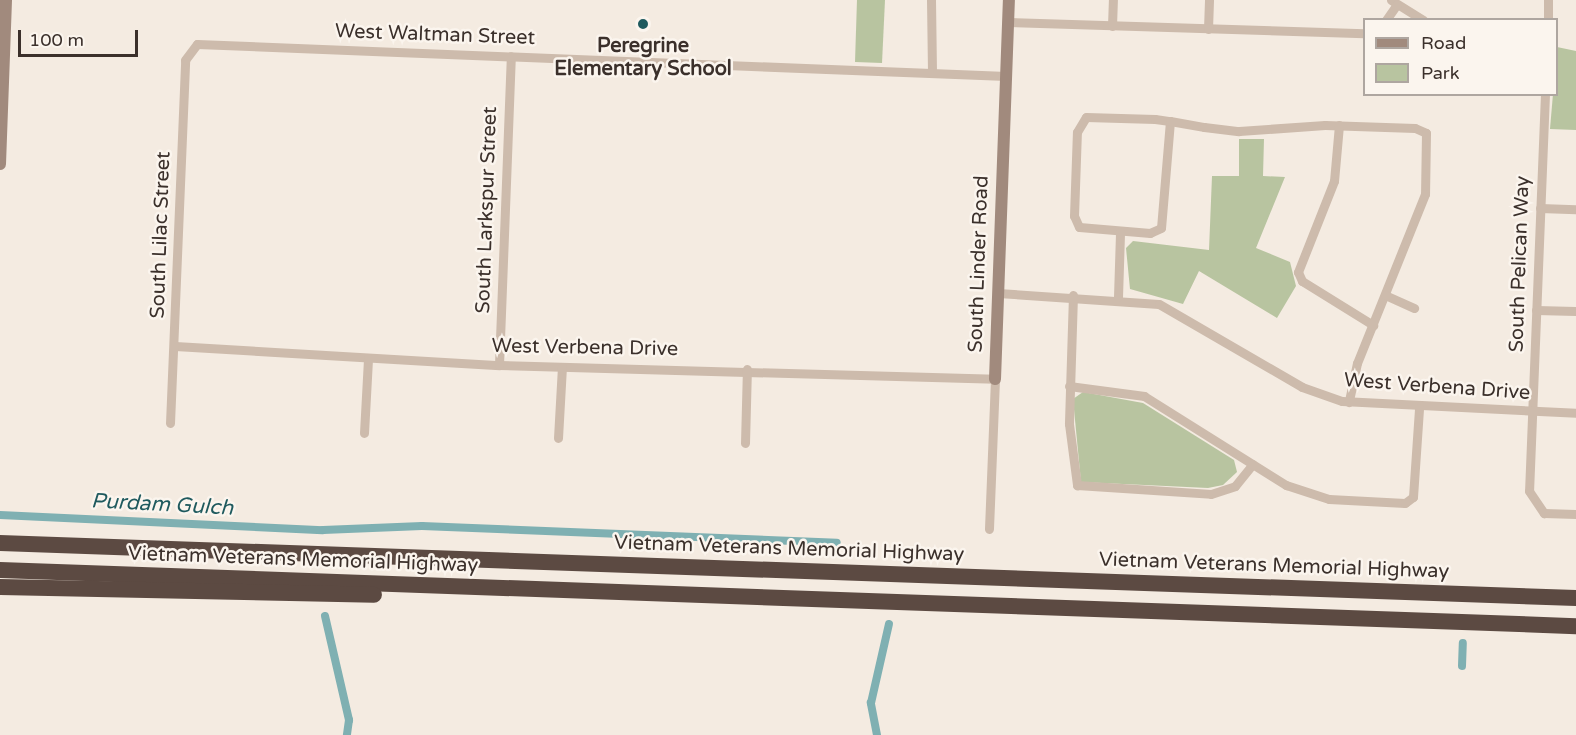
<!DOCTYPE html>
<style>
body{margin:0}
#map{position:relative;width:1576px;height:735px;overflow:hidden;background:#f4ebe1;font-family:"Varela Round",sans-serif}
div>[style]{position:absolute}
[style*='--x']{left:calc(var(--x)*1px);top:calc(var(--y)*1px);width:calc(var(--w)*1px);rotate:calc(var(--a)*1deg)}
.green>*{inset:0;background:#b8c4a0}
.canal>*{height:8px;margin:-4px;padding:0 4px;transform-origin:4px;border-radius:4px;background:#7fb0b2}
.street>*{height:9px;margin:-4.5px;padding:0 4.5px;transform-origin:4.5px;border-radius:4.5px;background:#cdbbac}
.secondary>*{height:12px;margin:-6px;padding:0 6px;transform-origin:6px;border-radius:6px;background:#a18a7d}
.highway>*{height:16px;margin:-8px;padding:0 8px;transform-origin:8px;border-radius:8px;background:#5c4a42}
.dots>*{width:16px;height:16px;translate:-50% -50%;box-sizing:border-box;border:3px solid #fbf5ee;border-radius:50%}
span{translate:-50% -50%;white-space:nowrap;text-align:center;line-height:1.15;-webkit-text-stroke:5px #fbf5ee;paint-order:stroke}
.street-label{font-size:20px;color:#3b302b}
.poi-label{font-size:20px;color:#3b302b;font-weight:700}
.water-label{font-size:21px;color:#1f5a5e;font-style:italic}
.legend{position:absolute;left:1363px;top:18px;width:195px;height:78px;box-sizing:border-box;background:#fbf5ee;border:2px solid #aea6a0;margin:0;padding:8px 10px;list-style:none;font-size:18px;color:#3b302b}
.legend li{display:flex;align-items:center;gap:12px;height:30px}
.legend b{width:30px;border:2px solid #aea6a0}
.scale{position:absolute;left:18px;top:30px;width:120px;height:27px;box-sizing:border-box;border:3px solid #3b302b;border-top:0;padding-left:8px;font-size:18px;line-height:21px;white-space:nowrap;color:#3b302b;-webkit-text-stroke:4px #fbf5ee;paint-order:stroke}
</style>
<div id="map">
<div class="green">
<i style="clip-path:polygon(857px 0,885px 0,882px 63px,855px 62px)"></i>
<i style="clip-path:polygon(1557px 47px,1576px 51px,1576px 130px,1550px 129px)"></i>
<i style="clip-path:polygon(1239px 139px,1264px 139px,1263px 176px,1285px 177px,1256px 248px,1290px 262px,1296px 286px,1277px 318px,1199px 271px,1183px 304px,1130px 289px,1126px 248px,1133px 241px,1209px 250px,1212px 176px,1239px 176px)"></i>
<i style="clip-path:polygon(1083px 392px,1143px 403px,1234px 460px,1237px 472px,1223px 485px,1208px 488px,1081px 482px,1073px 399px)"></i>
</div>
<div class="canal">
<i style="--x:0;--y:515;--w:323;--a:2.7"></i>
<i style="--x:323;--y:530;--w:99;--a:-2.3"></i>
<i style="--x:422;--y:526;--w:415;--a:2.3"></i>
<i style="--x:325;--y:616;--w:107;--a:77"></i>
<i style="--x:349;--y:720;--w:15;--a:98"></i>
<i style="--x:1462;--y:666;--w:23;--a:-88"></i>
<i style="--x:877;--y:735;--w:33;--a:-101"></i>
<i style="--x:871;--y:703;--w:81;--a:-77.2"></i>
</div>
<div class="street">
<i style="--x:931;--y:0;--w:73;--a:89.2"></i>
<i style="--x:1391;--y:0;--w:38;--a:32"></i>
<i style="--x:1386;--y:20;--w:19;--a:-55"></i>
<i style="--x:1548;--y:20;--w:20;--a:-90"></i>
<i style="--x:1008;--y:22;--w:356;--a:1.8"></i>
<i style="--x:1112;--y:26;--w:26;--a:-88"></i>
<i style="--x:1208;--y:29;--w:29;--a:-88"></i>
<i style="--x:1545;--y:94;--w:397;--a:92.3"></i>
<i style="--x:1529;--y:491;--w:27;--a:56"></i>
<i style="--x:1544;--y:513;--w:32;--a:2"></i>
<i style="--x:1170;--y:121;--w:107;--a:94.8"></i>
<i style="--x:1161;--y:228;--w:12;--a:156"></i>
<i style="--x:1150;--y:233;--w:71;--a:-175.2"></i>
<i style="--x:1079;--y:227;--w:12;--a:-114"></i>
<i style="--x:1074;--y:216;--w:84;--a:-88"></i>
<i style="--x:1077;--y:132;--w:17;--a:-59"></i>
<i style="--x:1086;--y:117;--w:69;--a:1.7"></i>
<i style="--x:1155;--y:119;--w:15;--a:8"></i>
<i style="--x:1170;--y:121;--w:35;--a:10"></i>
<i style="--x:1204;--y:127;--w:35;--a:7"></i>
<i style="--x:1239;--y:131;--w:86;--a:-4"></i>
<i style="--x:1325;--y:125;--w:90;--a:1.9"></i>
<i style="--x:1415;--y:128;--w:12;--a:24"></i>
<i style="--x:1426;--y:133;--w:61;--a:90.9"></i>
<i style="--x:1425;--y:194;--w:182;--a:111.9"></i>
<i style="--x:1357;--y:363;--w:40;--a:102"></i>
<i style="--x:1339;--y:125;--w:56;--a:95.1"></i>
<i style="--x:1334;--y:181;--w:98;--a:111.6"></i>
<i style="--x:1298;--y:272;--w:10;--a:66"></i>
<i style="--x:1302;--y:281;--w:84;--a:31.8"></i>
<i style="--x:1540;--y:208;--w:36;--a:2"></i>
<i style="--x:998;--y:293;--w:161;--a:3.9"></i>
<i style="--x:1159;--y:304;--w:165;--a:30.1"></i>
<i style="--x:1302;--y:387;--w:42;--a:19.3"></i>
<i style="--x:1342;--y:401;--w:234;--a:2.9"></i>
<i style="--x:1073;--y:295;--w:129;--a:91.8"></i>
<i style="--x:1069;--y:424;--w:62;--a:82.5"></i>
<i style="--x:1077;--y:485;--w:134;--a:3.8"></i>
<i style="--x:1211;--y:494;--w:25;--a:-18"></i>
<i style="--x:1235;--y:486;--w:28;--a:-51"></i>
<i style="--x:1385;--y:295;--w:32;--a:24"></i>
<i style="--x:1118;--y:297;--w:65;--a:-88.2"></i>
<i style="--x:1536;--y:310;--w:40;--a:1.4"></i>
<i style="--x:175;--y:346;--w:325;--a:3.4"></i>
<i style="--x:499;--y:365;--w:496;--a:1.6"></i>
<i style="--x:995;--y:379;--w:150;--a:92.3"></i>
<i style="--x:499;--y:365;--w:309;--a:-87.8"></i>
<i style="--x:1069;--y:386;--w:76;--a:7.6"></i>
<i style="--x:1144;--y:396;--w:168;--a:32.1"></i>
<i style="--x:1286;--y:485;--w:45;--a:18"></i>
<i style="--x:1329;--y:499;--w:76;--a:3"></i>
<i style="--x:1405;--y:503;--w:10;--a:-37"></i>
<i style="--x:1413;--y:497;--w:89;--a:-86.1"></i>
<i style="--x:170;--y:423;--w:363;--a:-87.6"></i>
<i style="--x:185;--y:60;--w:20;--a:-53"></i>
<i style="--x:197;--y:44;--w:810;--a:2.27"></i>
<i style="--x:364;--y:433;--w:75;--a:-86.9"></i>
<i style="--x:558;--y:438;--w:71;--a:-86.8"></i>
<i style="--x:745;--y:443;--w:74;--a:-88.5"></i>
</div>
<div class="secondary">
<i style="--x:0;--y:164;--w:164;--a:-87.9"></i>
<i style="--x:995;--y:379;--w:379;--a:-87.9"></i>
</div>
<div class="highway">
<i style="--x:0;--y:543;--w:1577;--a:2"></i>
<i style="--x:0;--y:570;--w:1577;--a:2.04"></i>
<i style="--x:0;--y:587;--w:374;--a:1.2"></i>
</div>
<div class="dots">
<i style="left:643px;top:24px;background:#1f5a5e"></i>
</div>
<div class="street-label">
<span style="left:435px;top:35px;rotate:2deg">West Waltman Street</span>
<span style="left:487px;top:210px;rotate:-88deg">South Larkspur Street</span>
<span style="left:161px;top:235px;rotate:-88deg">South Lilac Street</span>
<span style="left:979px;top:264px;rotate:-88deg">South Linder Road</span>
<span style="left:1520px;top:264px;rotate:-88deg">South Pelican Way</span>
<span style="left:585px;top:348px;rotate:1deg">West Verbena Drive</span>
<span style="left:1437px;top:387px;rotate:4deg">West Verbena Drive</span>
<span style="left:789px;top:549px;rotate:2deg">Vietnam Veterans Memorial Highway</span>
<span style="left:303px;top:560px;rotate:2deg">Vietnam Veterans Memorial Highway</span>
<span style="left:1274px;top:566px;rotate:2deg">Vietnam Veterans Memorial Highway</span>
</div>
<div class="poi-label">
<span style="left:643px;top:58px">Peregrine<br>Elementary School</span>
</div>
<div class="water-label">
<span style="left:162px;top:505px;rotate:3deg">Purdam Gulch</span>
</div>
<ul class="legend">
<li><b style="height:8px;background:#a18a7d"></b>Road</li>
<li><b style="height:16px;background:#b8c4a0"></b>Park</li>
</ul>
<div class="scale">100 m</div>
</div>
